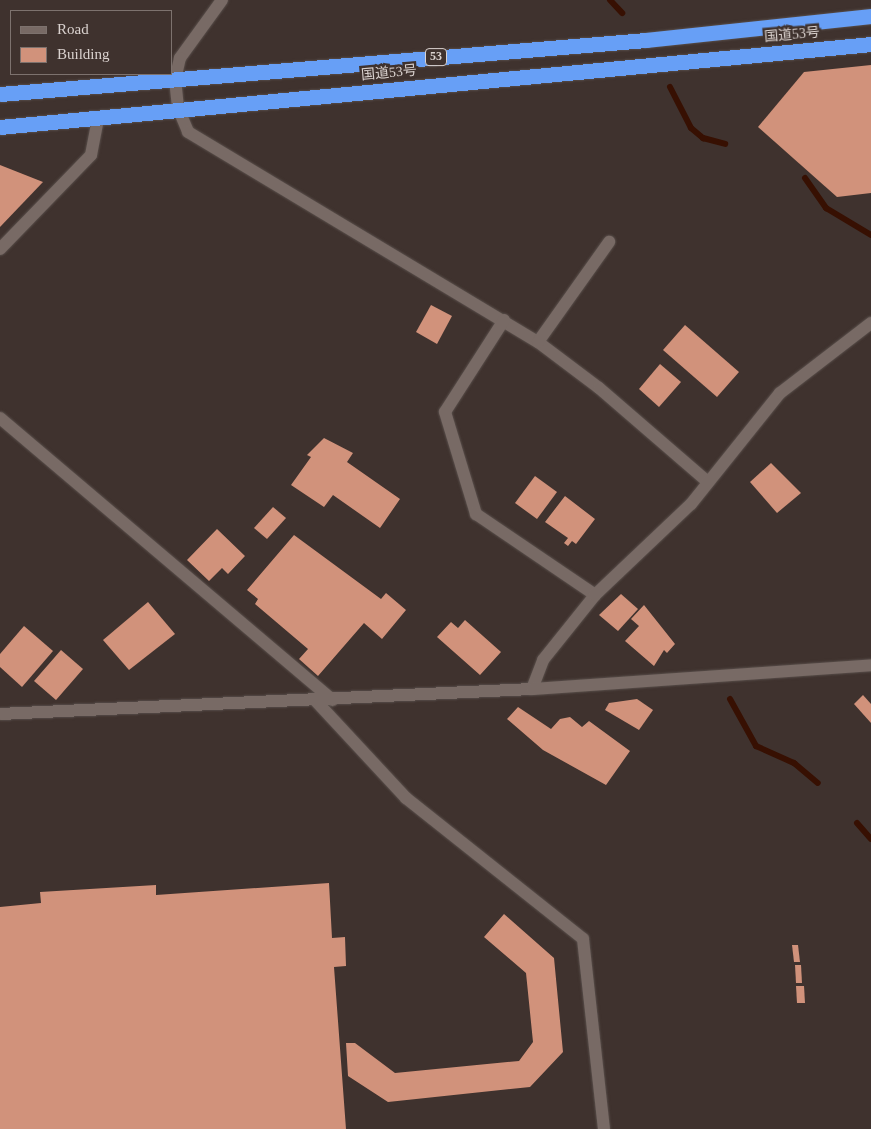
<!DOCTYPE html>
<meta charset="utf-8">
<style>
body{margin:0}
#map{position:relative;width:871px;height:1129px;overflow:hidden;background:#3f322e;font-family:"Times New Roman","Noto Sans JP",serif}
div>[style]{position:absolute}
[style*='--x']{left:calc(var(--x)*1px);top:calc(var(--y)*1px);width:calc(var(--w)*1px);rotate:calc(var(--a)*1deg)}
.stream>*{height:6px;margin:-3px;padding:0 3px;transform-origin:3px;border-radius:3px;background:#371002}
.building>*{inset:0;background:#d1927b}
.roads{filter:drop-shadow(0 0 1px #584e4a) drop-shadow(0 0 1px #584e4a)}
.street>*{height:12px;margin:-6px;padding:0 6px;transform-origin:6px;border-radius:6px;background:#786a65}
.highway>*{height:15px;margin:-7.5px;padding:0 7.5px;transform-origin:7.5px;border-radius:7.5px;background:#679ff6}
span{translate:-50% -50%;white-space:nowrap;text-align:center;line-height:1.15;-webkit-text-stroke:5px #3f322e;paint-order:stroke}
.shield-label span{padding:1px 4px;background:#3f322e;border:1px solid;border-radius:4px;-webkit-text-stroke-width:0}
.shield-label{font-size:12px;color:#dad2cf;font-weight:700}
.street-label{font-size:14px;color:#dad2cf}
.legend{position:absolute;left:10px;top:10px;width:162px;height:65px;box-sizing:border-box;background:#3f322e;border:1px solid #7d726e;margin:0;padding:6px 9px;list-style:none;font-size:15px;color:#dad2cf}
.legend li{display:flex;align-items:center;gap:10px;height:25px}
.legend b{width:25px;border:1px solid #7d726e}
</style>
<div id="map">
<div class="stream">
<i style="--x:610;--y:0;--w:18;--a:47"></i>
<i style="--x:670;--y:87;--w:46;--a:62.9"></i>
<i style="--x:691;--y:128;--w:16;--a:40"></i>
<i style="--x:703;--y:138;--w:23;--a:15"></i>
<i style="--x:805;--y:178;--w:37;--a:55"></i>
<i style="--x:826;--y:208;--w:52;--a:31"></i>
<i style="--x:730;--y:699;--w:54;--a:61"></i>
<i style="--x:756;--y:746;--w:42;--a:24.1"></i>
<i style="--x:794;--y:763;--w:31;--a:40"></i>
<i style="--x:857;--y:823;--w:21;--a:49"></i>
</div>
<div class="building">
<i style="clip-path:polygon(871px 65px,871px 193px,837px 197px,758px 127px,804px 72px)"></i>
<i style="clip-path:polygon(0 165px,43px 182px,0 227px)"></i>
<i style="clip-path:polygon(431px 305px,452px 316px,437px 344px,416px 332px)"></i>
<i style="clip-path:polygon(685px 325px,739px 372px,717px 397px,663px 350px)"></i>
<i style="clip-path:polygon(660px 364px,681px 382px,659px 407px,639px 389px)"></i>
<i style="clip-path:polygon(324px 438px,353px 453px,347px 462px,400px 499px,380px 528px,333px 495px,324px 507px,291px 485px,311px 457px,307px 455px)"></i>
<i style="clip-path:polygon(771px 463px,801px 493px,777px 513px,750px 482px)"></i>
<i style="clip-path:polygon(535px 476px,557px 492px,537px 519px,515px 503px)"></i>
<i style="clip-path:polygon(565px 496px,595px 519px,576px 544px,572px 541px,568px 546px,564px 543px,568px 538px,545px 522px)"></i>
<i style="clip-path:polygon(273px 507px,286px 518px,267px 539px,254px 528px)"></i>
<i style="clip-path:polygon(217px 529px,245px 556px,228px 574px,222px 568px,209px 581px,187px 560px)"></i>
<i style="clip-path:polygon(294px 535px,381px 599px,386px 593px,406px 610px,382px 639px,364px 623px,318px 676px,299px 659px,308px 649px,255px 604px,258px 599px,247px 590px)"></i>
<i style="clip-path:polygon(621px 594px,638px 609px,618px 631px,599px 615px)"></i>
<i style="clip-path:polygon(148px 602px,175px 634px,129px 670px,103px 640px)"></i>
<i style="clip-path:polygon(644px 605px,675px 644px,667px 653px,664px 650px,654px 666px,625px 641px,639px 626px,631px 619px)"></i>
<i style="clip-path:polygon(465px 620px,501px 652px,480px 675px,437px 637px,451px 622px,458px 628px)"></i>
<i style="clip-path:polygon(24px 626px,53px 651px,22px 687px,0 667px,0 654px)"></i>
<i style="clip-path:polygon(61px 650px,83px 669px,56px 700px,34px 681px)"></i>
<i style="clip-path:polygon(863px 695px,871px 704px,871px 723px,854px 704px)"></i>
<i style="clip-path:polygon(637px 699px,653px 710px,639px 730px,605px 710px,609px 703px)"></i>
<i style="clip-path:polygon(518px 707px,551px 729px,560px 719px,570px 717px,582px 727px,589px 721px,630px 751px,606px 785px,543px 750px,507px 719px)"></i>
<i style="clip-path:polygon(329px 883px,332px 938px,345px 937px,346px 966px,334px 967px,346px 1129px,0 1129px,0 907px,41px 903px,40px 892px,156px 885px,156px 895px)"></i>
<i style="clip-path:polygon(504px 914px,554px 958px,563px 1052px,530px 1087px,388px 1102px,348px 1076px,346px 1043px,355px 1043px,395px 1073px,519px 1061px,533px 1042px,526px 973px,484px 937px)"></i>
<i style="clip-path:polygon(792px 945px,798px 945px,800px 962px,794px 962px)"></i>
<i style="clip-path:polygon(795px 965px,801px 965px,802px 983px,796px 983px)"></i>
<i style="clip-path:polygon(796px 986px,804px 986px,805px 1003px,797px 1003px)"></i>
</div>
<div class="roads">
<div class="street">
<i style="--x:222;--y:0;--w:72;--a:125.9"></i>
<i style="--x:180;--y:58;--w:22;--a:103"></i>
<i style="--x:175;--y:79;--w:29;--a:84"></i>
<i style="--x:178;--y:108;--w:26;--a:67"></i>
<i style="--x:188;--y:132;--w:408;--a:31"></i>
<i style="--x:538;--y:342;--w:76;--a:37"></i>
<i style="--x:599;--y:388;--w:144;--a:40.8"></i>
<i style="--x:0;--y:249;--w:131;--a:-45.9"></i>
<i style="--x:91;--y:155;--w:38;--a:-79"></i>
<i style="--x:504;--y:320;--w:109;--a:122.7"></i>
<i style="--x:445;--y:412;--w:107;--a:73.1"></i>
<i style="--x:476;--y:514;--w:144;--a:34.2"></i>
<i style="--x:538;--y:342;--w:123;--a:-54.6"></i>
<i style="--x:0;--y:418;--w:436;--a:40.3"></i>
<i style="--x:532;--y:689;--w:31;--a:-69"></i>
<i style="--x:543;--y:660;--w:83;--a:-51.3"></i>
<i style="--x:595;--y:595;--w:132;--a:-43.5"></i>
<i style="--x:691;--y:504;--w:142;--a:-51.3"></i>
<i style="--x:780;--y:393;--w:115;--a:-37.6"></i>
<i style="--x:315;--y:700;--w:134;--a:47.1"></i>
<i style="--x:406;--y:798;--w:226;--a:38.5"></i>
<i style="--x:583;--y:939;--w:191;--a:83.7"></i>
<i style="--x:0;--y:714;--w:533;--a:-2.69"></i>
<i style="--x:532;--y:689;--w:340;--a:-4"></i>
</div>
<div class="highway">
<i style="--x:0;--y:94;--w:648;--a:-4.78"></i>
<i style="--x:646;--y:40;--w:226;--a:-6.1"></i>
<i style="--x:0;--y:127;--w:875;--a:-5.44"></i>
</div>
</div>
<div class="shield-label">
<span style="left:436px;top:57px">53</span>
</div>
<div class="street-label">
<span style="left:792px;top:35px;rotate:-5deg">国道53号</span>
<span style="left:389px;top:73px;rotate:-5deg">国道53号</span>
</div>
<ul class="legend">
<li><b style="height:6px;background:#786a65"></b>Road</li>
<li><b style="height:14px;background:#d1927b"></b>Building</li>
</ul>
</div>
